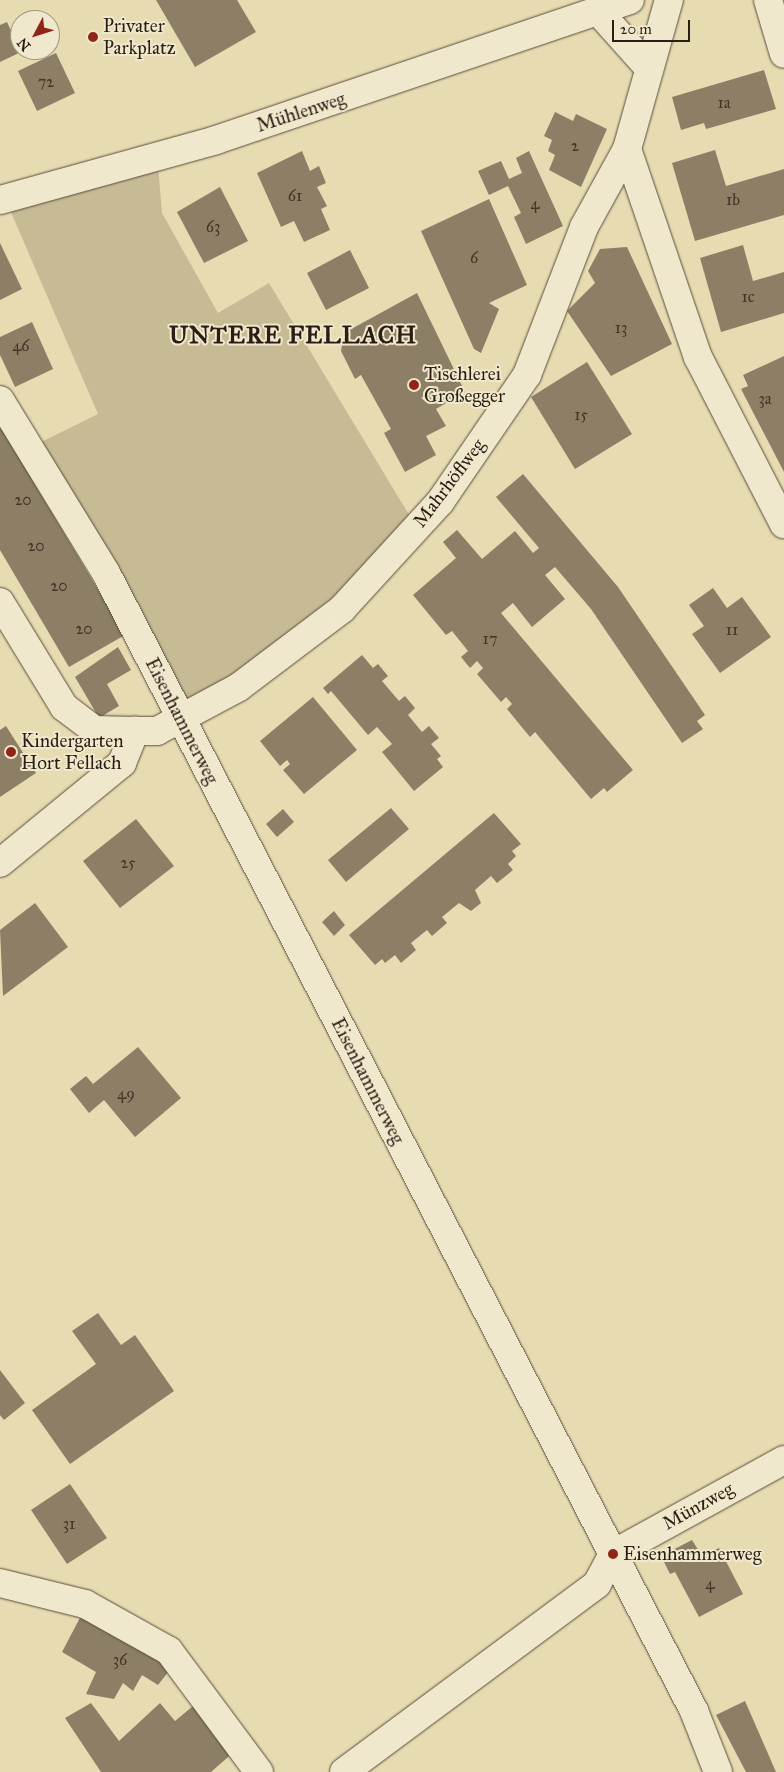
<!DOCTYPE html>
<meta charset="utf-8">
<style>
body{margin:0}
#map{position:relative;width:784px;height:1772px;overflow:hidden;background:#e7dbb1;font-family:"IM FELL Great Primer",serif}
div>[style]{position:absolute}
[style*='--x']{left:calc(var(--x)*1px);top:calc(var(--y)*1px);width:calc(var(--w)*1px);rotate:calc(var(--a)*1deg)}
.green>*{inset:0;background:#c7bb96}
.building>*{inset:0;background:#8d7f66}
.roads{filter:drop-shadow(0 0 1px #5a4c3b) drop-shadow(0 0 1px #5a4c3b)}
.street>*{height:28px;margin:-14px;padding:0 14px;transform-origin:14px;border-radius:14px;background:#efe8cc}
.dots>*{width:14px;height:14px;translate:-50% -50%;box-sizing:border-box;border:2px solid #efe8cc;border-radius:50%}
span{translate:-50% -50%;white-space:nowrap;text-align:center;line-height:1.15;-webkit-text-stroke:4px #efe8cc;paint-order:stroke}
.number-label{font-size:16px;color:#443528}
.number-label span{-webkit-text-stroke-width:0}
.poi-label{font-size:19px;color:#2b1c14}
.left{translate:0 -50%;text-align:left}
.street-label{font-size:19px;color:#2b1c14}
.district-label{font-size:24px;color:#2b1c14;font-weight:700;letter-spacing:1px}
.north{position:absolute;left:10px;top:10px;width:50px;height:50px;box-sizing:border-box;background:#efe8cc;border:1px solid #a19682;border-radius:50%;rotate:230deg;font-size:14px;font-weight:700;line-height:20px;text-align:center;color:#2b1c14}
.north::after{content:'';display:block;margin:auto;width:18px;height:22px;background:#8f2418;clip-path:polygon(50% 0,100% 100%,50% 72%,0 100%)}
.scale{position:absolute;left:612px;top:20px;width:78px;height:22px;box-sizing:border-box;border:2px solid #2b1c14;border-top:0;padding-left:6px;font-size:15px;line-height:18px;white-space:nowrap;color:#2b1c14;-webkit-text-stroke:4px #efe8cc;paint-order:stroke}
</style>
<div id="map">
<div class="green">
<i style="clip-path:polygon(157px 153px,162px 213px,218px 313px,269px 283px,414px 523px,338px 604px,184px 708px,35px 445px,98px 414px,7px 203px)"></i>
</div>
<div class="building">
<i style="clip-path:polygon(156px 0,237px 0,256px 32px,195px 67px)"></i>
<i style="clip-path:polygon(7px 22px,21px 52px,0 62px,0 25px)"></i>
<i style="clip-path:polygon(56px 53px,75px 93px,37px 111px,18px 71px)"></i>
<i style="clip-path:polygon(764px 70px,776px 109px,706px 129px,704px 123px,681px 130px,672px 97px)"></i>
<i style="clip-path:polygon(555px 112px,573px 121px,576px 114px,607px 129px,581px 187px,549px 170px,555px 155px,548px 151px,552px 140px,544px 136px)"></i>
<i style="clip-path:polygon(715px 150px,726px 186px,784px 169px,784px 215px,695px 241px,672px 163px)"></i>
<i style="clip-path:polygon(302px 151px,310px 171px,319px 166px,326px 183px,317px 187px,327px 206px,321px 209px,330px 230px,304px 242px,294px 221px,281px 227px,257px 173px)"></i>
<i style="clip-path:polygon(529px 151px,563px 226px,526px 244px,514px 217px,521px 213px,508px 186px,489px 195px,478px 171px,501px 161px,509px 179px,522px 173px,516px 158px)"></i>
<i style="clip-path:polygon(220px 187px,248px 241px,204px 263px,177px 212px)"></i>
<i style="clip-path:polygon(489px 199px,527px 285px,489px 303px,499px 309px,481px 353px,474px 349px,421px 231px)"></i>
<i style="clip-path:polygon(0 243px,22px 289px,0 300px)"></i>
<i style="clip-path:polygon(743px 245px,753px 281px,784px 272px,784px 313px,721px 332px,700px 258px)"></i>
<i style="clip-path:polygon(627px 247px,672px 344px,611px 376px,567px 311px,595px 283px,588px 271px,600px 249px)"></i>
<i style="clip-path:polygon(350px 250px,369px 288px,326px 310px,307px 273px)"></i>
<i style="clip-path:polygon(417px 293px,465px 392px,436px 409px,446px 426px,426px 436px,436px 455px,405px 472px,384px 433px,391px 429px,361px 375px,355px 379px,341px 351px,344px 333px)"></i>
<i style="clip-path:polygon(32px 322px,53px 369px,15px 387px,0 355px,0 337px)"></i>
<i style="clip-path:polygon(784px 356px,784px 472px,741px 389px,748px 386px,743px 375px)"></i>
<i style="clip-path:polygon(587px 362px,632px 434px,575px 469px,531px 397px)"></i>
<i style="clip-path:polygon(0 426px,125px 635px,69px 667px,0 550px)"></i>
<i style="clip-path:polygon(523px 474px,618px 587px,705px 715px,697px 721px,703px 729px,682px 743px,591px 609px,555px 567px,545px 575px,565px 599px,532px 627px,513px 603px,501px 613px,633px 770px,607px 792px,604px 788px,591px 799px,535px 732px,530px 737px,507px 709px,512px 704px,506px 697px,501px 702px,477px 674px,483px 668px,477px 661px,470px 668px,461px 657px,468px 651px,452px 631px,446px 635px,413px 595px,456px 558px,443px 542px,457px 530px,482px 559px,515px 531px,533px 553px,539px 548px,496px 497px)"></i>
<i style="clip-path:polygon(713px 588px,727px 608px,742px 597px,771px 637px,720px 673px,692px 634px,704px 626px,689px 605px)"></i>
<i style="clip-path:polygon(118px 647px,131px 670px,107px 684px,119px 706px,99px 718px,75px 677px)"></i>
<i style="clip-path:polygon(362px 655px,373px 668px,378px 664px,388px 676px,382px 681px,399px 701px,405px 696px,415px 708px,408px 715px,422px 732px,429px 726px,439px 738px,431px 744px,441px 756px,437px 759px,443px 767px,414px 791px,382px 752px,392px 744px,377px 727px,368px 735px,331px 691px,328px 694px,323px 688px)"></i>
<i style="clip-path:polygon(313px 697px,357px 750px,304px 794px,283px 770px,290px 764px,287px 760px,280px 766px,260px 741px)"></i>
<i style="clip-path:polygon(6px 726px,36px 773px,0 797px,0 730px)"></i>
<i style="clip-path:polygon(391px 808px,409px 829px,346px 882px,328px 860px)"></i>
<i style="clip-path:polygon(283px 809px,294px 822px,277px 837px,266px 824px)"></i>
<i style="clip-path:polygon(494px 813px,521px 844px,512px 851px,516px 856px,508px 864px,513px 870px,497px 883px,491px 876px,475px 890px,481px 903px,471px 911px,459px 903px,442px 917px,447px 923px,432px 936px,427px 930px,411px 943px,416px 950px,401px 963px,395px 955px,385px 963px,382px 959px,375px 965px,349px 935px)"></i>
<i style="clip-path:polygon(136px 819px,174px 866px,120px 908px,83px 861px)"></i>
<i style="clip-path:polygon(35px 903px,68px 947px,3px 996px,0 930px)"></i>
<i style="clip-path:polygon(334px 911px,345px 925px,334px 936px,322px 922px)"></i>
<i style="clip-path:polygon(138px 1047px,181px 1098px,135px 1137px,104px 1100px,89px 1113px,70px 1089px,86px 1076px,93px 1084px)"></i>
<i style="clip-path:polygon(98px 1313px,121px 1345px,135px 1335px,174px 1391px,70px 1464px,32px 1410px,96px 1364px,72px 1331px)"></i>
<i style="clip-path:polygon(0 1370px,25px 1403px,4px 1420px,0 1415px)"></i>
<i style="clip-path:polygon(70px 1484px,107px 1538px,67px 1564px,31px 1510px)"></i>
<i style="clip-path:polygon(692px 1540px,702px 1556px,719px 1548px,743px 1594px,699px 1617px,675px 1572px,670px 1574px,661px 1556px)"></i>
<i style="clip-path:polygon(83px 1612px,172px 1667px,158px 1685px,142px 1675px,133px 1691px,123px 1683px,114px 1699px,86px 1694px,96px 1672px,62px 1652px)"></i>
<i style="clip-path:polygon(745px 1701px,776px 1772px,746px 1772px,716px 1715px)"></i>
<i style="clip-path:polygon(91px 1703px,119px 1741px,160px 1703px,175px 1721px,193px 1706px,235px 1751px,211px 1772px,101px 1772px,65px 1718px)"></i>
</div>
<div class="roads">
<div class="street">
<i style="--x:768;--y:0;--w:56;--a:73.5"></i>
<i style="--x:598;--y:11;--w:76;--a:48.2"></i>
<i style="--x:627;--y:149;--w:220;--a:71.2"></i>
<i style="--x:698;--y:357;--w:188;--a:62.8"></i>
<i style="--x:0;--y:200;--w:224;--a:-15.5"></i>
<i style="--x:216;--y:140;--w:437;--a:-18.7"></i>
<i style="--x:0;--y:400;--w:203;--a:58.5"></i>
<i style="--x:106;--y:573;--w:1281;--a:62.67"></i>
<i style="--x:694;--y:1711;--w:66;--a:68.5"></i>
<i style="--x:0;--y:602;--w:123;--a:58.6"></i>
<i style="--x:64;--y:707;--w:38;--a:37"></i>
<i style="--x:94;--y:730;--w:41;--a:1.4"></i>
<i style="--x:135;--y:731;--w:22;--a:0"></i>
<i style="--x:157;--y:731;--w:93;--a:-28.2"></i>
<i style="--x:239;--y:687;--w:129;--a:-37.1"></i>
<i style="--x:342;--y:609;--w:145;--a:-47.5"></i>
<i style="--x:440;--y:502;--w:154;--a:-55.6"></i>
<i style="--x:527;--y:375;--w:159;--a:-68.9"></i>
<i style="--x:584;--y:227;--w:89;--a:-61.1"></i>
<i style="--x:627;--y:149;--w:155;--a:-74.3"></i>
<i style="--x:0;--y:863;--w:158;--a:-39.3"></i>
<i style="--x:122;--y:763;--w:35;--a:-68"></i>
<i style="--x:613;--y:1554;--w:195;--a:-28.8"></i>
<i style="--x:0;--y:1583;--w:88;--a:13.9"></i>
<i style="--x:85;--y:1604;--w:96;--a:29.2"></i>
<i style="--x:169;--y:1651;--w:151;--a:53.4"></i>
<i style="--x:344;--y:1772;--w:315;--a:-36.6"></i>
<i style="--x:597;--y:1584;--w:34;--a:-62"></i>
</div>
</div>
<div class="dots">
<i style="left:93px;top:37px;background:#8f2418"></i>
<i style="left:414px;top:385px;background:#8f2418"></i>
<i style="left:11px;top:752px;background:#8f2418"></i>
<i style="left:613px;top:1554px;background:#8f2418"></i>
</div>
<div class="number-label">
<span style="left:46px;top:82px">72</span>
<span style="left:724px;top:103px">1a</span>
<span style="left:575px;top:146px">2</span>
<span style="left:295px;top:196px">61</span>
<span style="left:733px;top:200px">1b</span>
<span style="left:535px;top:204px">4</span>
<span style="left:213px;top:227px">63</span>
<span style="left:474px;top:258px">6</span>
<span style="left:748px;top:297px">1c</span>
<span style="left:621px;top:328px">13</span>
<span style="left:21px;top:346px">46</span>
<span style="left:765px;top:399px">3a</span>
<span style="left:581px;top:415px">15</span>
<span style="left:23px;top:500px">20</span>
<span style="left:36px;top:546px">20</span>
<span style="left:59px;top:586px">20</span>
<span style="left:84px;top:629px">20</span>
<span style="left:732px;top:630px">11</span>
<span style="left:490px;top:639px">17</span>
<span style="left:128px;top:863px">25</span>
<span style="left:126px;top:1094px">49</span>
<span style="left:69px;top:1524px">31</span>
<span style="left:710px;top:1584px">4</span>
<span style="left:120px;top:1660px">36</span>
</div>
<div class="poi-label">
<span class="left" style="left:103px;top:37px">Privater<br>Parkplatz</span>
<span class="left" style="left:424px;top:385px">Tischlerei<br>Großegger</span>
<span class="left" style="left:21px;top:752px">Kindergarten<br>Hort Fellach</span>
<span class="left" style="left:623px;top:1554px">Eisenhammerweg</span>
</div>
<div class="street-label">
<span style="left:301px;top:112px;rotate:-18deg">Mühlenweg</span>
<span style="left:449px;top:483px;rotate:-53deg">Mahrhöflweg</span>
<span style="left:182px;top:721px;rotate:63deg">Eisenhammerweg</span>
<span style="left:368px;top:1081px;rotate:63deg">Eisenhammerweg</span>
<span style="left:698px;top:1506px;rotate:-29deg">Münzweg</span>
</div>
<div class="district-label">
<span style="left:293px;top:336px">UNTERE FELLACH</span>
</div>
<div class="north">N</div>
<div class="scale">20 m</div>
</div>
